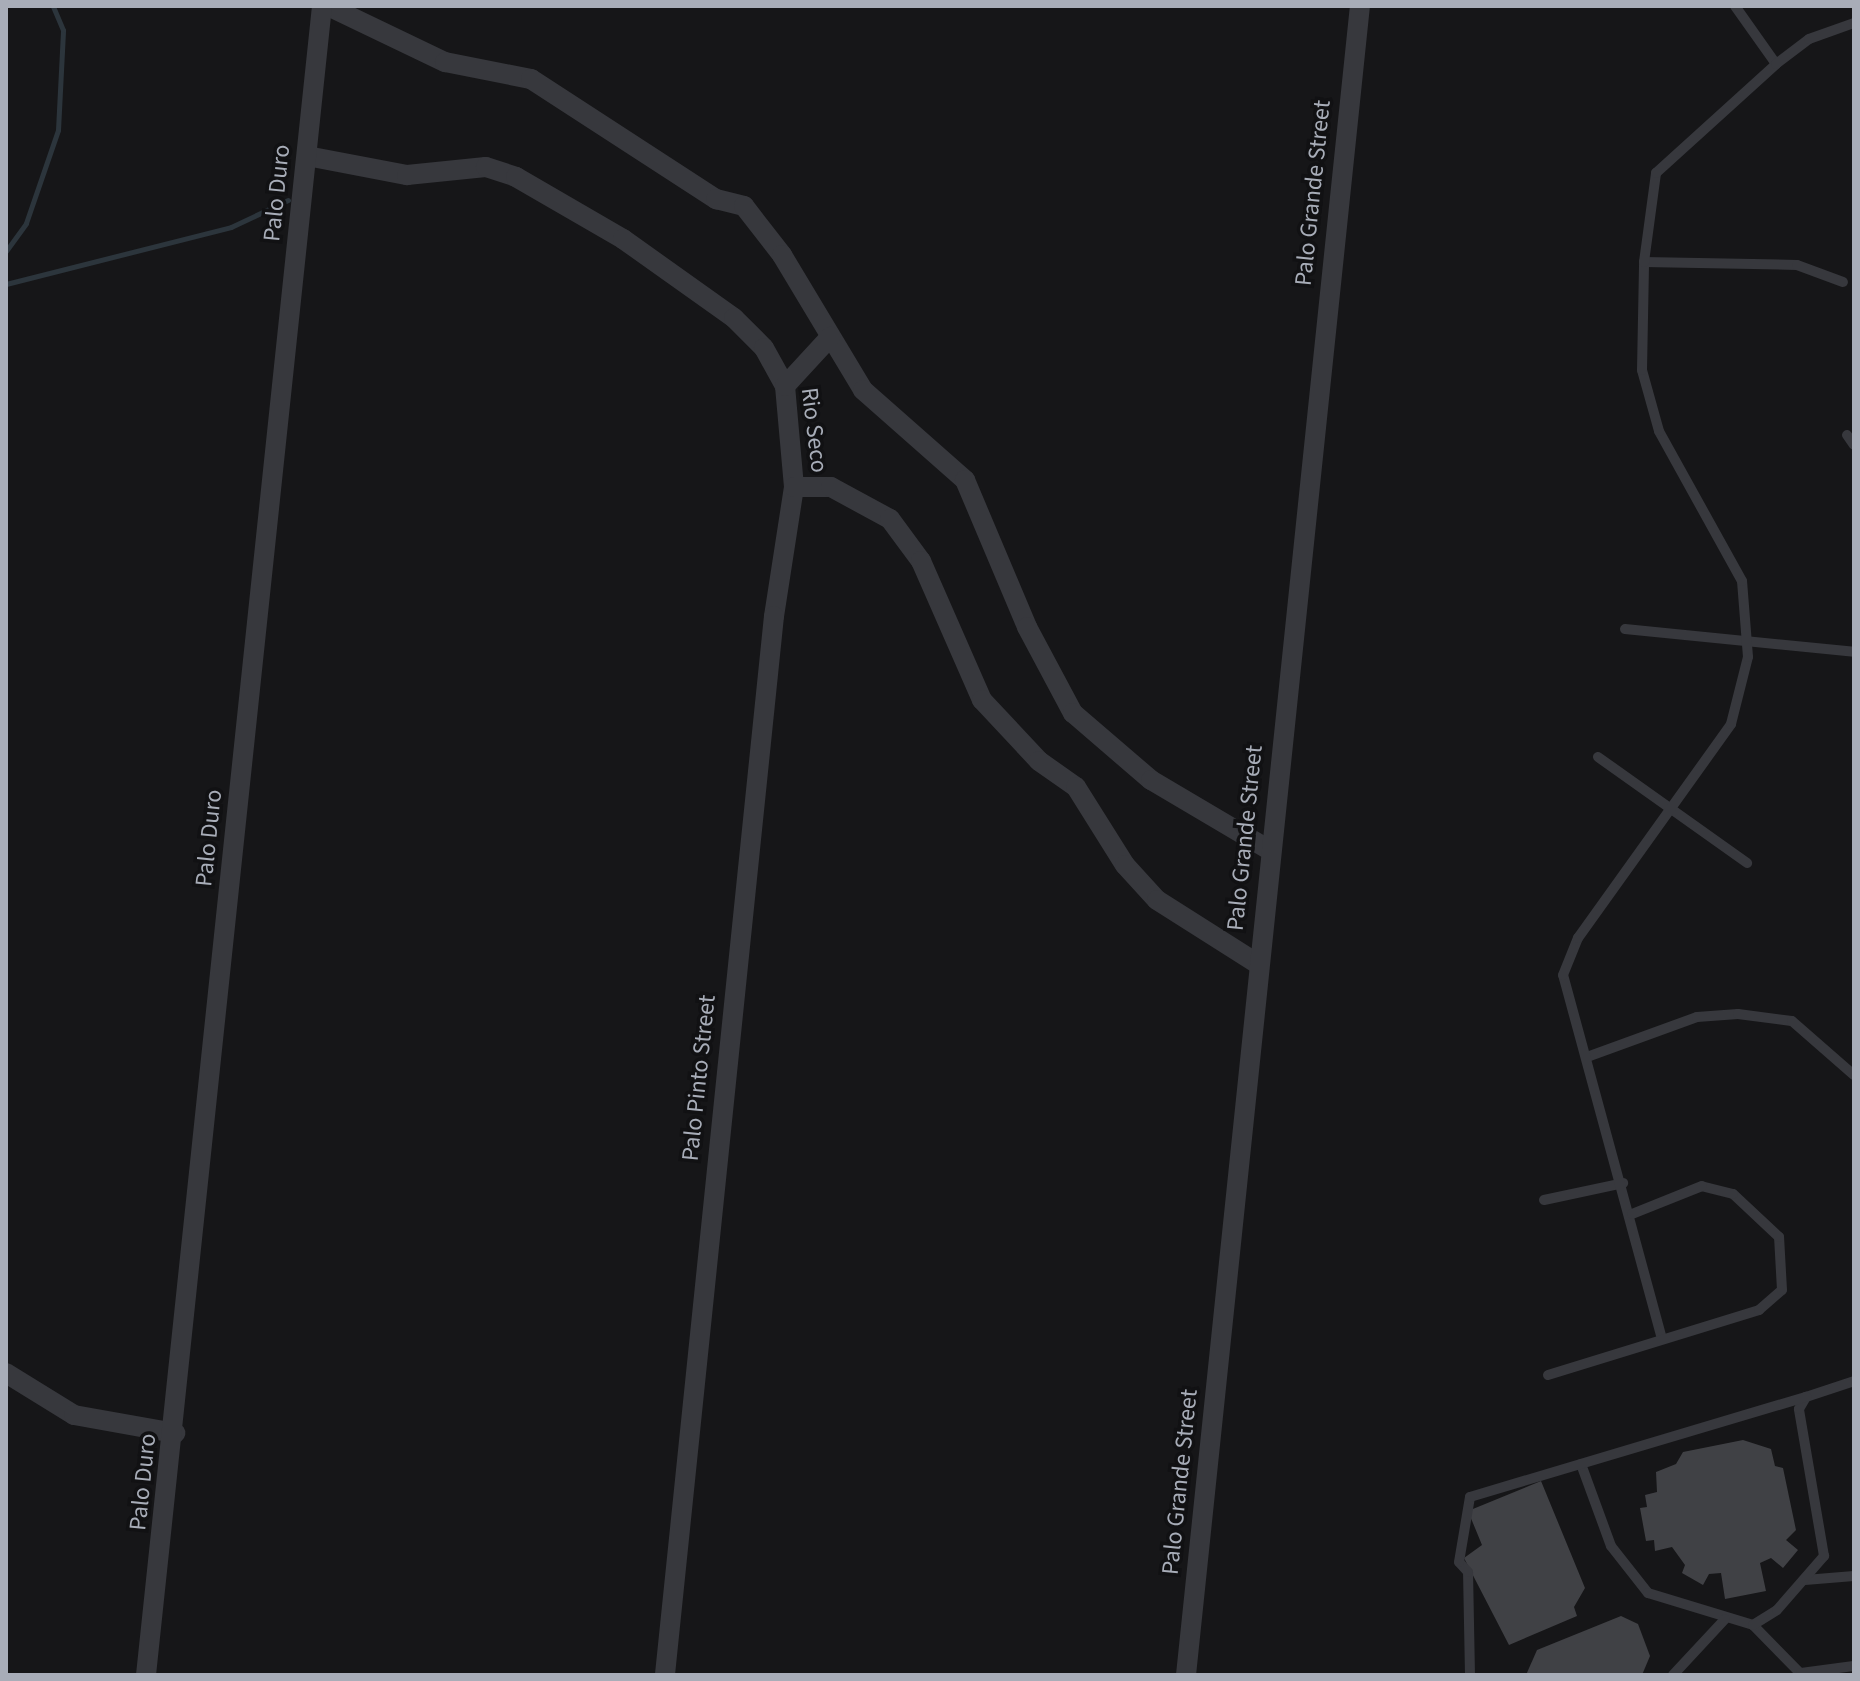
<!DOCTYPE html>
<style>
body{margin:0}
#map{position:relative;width:1860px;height:1681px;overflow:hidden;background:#161618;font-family:"Source Sans 3",sans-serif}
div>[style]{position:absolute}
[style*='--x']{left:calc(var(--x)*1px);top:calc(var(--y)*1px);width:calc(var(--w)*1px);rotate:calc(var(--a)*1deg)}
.stream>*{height:5px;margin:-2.5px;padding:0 2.5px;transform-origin:2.5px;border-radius:2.5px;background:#2c353c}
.building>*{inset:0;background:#404145}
.lane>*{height:10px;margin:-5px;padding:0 5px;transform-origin:5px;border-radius:5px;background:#37383d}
.street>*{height:20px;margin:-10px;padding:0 10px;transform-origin:10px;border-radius:10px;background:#37383d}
span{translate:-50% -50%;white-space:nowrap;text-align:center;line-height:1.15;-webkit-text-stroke:7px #111113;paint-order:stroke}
.street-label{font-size:24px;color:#a8adb8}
.frame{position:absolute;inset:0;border:8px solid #a8adb8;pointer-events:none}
</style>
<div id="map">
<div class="stream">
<i style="--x:6;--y:251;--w:34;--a:-54"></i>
<i style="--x:26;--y:223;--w:98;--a:-71"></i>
<i style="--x:58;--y:130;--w:100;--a:-87.1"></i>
<i style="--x:63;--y:30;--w:26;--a:-113"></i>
<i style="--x:6;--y:284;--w:232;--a:-14.2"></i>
<i style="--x:231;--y:227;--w:63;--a:-25.3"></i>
</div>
<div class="building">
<i style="clip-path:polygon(1743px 1440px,1771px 1449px,1775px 1466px,1783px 1468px,1796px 1530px,1786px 1540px,1798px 1550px,1783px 1568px,1771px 1558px,1760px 1563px,1766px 1591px,1725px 1599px,1721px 1573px,1709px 1574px,1703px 1585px,1682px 1573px,1685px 1565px,1672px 1547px,1655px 1551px,1654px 1540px,1646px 1541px,1640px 1508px,1647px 1507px,1645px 1495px,1657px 1492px,1656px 1472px,1676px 1464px,1683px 1452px)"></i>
<i style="clip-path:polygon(1541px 1481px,1585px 1588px,1574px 1607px,1577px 1616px,1509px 1645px,1464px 1558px,1482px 1545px,1468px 1511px)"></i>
<i style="clip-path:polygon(1621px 1616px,1638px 1624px,1650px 1656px,1642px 1675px,1526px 1675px,1537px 1650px)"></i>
</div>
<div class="lane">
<i style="--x:1735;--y:6;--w:71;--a:54.7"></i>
<i style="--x:1644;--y:262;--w:153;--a:1.1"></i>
<i style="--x:1797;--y:265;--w:49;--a:20.3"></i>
<i style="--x:1847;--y:435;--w:12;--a:55"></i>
<i style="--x:1625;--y:629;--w:230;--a:5.7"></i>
<i style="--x:1598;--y:757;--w:183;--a:35.4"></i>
<i style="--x:1587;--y:1057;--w:117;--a:-20"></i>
<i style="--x:1697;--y:1017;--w:41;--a:-4.2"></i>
<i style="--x:1738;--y:1014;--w:54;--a:7.4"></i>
<i style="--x:1792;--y:1021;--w:82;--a:41.1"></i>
<i style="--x:1544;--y:1200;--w:81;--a:-12.1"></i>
<i style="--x:1662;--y:1339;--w:377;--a:-105.2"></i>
<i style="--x:1563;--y:975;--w:40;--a:-68"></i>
<i style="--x:1578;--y:938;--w:263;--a:-54.4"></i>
<i style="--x:1731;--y:724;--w:69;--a:-75.8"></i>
<i style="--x:1748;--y:657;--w:76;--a:-94.5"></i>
<i style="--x:1742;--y:581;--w:171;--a:-119"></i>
<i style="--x:1659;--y:431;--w:63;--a:-105.6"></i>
<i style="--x:1642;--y:370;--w:108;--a:-88.9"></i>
<i style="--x:1644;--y:262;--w:90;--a:-82.3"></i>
<i style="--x:1656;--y:173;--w:162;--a:-42.2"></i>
<i style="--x:1776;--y:64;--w:41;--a:-37.1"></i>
<i style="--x:1809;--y:39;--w:48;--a:-19.6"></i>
<i style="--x:1548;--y:1375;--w:221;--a:-17.1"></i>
<i style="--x:1759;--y:1310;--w:30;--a:-41"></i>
<i style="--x:1782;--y:1290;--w:53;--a:-93.2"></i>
<i style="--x:1779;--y:1237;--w:63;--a:-136.9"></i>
<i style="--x:1733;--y:1194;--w:32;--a:-166"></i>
<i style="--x:1702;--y:1186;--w:75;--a:158.2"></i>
<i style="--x:1581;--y:1464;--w:87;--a:69.9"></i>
<i style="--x:1611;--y:1546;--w:60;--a:51.8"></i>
<i style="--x:1648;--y:1593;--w:110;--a:16.9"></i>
<i style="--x:1753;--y:1625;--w:70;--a:45.6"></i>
<i style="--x:1805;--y:1580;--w:49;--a:-4.7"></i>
<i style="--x:1753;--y:1625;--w:28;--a:-32"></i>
<i style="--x:1777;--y:1610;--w:72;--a:-49"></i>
<i style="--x:1824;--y:1556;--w:149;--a:-99.7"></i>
<i style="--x:1799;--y:1409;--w:14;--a:-60"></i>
<i style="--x:1806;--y:1397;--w:51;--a:-18.4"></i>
<i style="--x:1801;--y:1673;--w:53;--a:-7.5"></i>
<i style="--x:1470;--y:1675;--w:103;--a:-91.1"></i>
<i style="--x:1468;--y:1572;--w:13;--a:-132"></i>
<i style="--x:1459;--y:1562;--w:66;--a:-80.4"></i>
<i style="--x:1470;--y:1497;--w:351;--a:-16.6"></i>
<i style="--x:1673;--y:1675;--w:76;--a:-47.1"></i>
</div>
<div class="street">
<i style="--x:328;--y:6;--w:130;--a:25.6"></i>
<i style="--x:445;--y:62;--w:88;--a:11.2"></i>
<i style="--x:531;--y:79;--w:221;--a:33"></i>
<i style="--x:716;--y:199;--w:29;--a:14"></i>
<i style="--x:744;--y:206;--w:62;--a:52.2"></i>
<i style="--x:782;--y:255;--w:157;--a:59"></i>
<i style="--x:863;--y:390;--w:136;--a:41.4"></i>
<i style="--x:965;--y:480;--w:160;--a:67.1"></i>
<i style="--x:1027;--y:627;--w:98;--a:61.9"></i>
<i style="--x:1073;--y:713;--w:103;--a:40.7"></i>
<i style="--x:1151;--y:780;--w:139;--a:30.6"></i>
<i style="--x:307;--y:156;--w:102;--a:10.8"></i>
<i style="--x:407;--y:175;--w:79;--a:-5.8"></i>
<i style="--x:486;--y:167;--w:32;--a:18"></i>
<i style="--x:516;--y:177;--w:124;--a:30.1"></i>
<i style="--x:623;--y:239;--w:136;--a:35.4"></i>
<i style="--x:734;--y:318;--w:42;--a:45"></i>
<i style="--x:764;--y:348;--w:43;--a:61.1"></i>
<i style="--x:785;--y:386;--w:101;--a:84.9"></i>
<i style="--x:794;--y:487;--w:131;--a:98.8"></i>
<i style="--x:774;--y:616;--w:1065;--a:95.88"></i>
<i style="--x:785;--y:386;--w:67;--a:-47.4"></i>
<i style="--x:794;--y:487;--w:37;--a:0"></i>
<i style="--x:831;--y:487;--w:67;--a:28.5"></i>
<i style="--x:890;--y:519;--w:52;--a:53.6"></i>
<i style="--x:921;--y:561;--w:152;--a:66.3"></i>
<i style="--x:982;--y:700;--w:83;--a:46.9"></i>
<i style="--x:1039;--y:761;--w:45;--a:35.1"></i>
<i style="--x:1076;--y:787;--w:92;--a:57.9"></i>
<i style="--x:1125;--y:865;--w:47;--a:47.6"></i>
<i style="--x:1157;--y:900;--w:120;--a:32.4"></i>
<i style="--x:6;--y:1373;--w:80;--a:31.7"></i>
<i style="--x:74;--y:1415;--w:103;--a:10.1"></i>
<i style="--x:146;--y:1675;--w:1678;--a:-83.98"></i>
<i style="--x:1186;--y:1675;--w:1678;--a:-84.05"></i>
</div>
<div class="street-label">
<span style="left:277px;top:193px;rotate:-84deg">Palo Duro</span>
<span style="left:1313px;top:193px;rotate:-84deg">Palo Grande Street</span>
<span style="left:814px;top:430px;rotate:83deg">Rio Seco</span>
<span style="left:209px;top:838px;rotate:-84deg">Palo Duro</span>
<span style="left:1245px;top:838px;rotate:-84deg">Palo Grande Street</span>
<span style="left:699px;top:1078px;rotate:-84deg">Palo Pinto Street</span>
<span style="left:143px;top:1482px;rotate:-84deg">Palo Duro</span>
<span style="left:1180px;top:1482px;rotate:-84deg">Palo Grande Street</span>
</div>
<div class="frame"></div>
</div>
